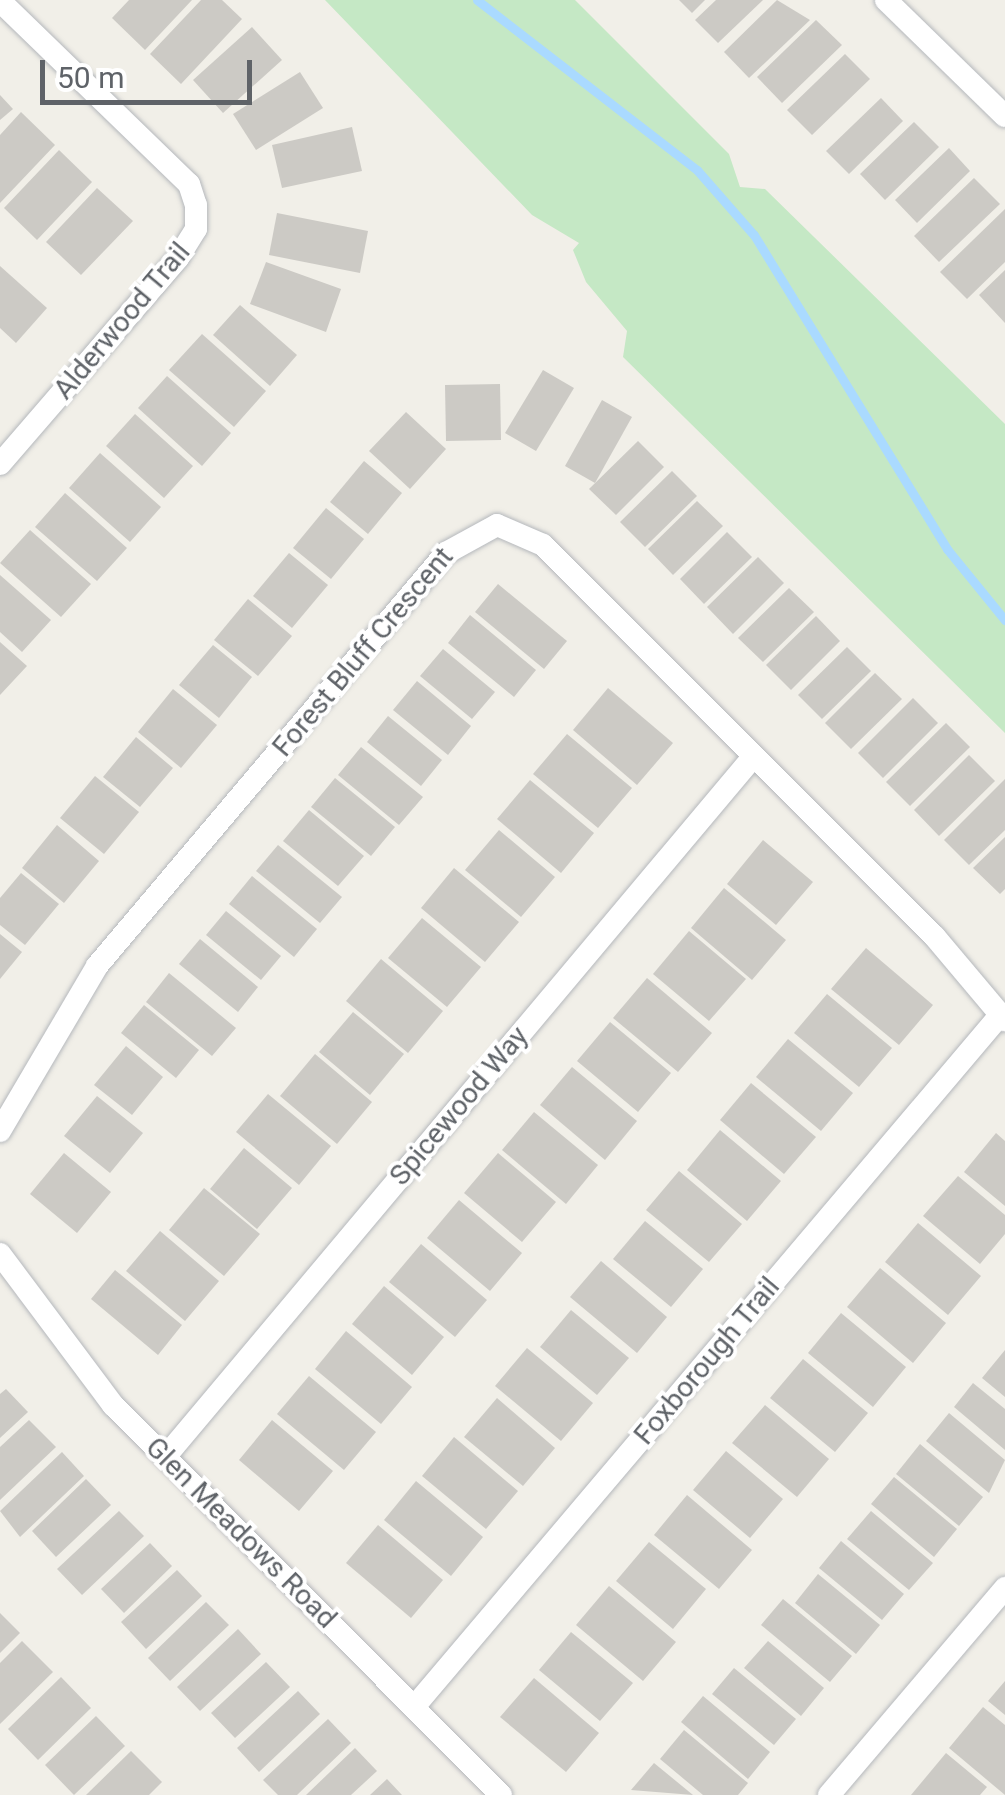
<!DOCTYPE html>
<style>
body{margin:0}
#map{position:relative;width:1005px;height:1795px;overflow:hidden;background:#f1efe8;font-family:Roboto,sans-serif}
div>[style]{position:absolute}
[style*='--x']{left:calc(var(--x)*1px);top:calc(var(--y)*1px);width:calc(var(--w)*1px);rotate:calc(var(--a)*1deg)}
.green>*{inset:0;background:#c5e8c5}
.stream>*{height:9px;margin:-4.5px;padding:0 4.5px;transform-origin:4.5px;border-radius:4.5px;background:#aadaff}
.building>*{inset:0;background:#cccac5}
.roads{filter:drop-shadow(0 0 2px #b5b8bc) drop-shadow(0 0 2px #b5b8bc)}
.street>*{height:22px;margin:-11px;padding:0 11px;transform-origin:11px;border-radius:11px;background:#fff}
span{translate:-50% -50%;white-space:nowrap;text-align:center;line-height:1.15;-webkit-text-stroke:8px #fff;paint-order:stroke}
.street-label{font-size:28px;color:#5f6368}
.scale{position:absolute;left:40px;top:60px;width:212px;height:45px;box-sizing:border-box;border:5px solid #5f6368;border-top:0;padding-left:12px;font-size:30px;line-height:35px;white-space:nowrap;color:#5f6368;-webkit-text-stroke:8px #fff;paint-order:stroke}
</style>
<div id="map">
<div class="green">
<i style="clip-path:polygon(325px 0,575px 0,729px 154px,740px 187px,765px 189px,1005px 424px,1005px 733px,623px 357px,627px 331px,586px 282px,573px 250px,579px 243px,532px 215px)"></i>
</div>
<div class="stream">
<i style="--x:477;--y:0;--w:278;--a:37.7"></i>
<i style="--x:697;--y:170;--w:86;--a:48.8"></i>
<i style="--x:754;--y:235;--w:369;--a:58.4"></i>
<i style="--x:947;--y:549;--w:92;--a:50.8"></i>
</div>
<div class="building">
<i style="clip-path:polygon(129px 0,192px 0,145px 50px,112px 18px)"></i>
<i style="clip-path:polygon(201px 0,222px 0,242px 19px,181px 84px,150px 54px)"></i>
<i style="clip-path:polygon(679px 0,705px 0,692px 13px)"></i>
<i style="clip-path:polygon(716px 0,763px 0,718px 43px,695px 20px)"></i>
<i style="clip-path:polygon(777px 0,810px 20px,749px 78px,724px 52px)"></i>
<i style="clip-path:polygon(816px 20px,842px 45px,782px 103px,757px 77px)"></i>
<i style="clip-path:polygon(252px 27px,282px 60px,223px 113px,193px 80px)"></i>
<i style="clip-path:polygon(845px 54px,870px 79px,812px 135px,787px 110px)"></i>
<i style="clip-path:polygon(300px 72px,323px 108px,256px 150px,233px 114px)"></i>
<i style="clip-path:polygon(0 95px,13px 109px,0 120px)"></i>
<i style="clip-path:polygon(881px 98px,903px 121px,849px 174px,826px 151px)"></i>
<i style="clip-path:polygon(21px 112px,55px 145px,0 203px,0 135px)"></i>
<i style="clip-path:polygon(914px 122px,939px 147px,885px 200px,860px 174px)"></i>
<i style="clip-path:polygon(352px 127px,362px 171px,282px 188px,272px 145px)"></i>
<i style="clip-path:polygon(949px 148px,970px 171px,917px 223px,895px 200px)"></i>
<i style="clip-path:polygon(59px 150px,92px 182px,37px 240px,4px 208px)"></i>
<i style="clip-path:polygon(974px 178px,1000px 204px,939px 262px,914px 236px)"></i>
<i style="clip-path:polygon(97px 188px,133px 221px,81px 275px,46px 242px)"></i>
<i style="clip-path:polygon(1005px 209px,1005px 262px,967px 299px,940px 272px)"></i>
<i style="clip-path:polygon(277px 213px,368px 231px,360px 273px,269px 255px)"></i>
<i style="clip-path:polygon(266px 262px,341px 289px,326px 332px,250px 304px)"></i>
<i style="clip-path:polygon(0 266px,47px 308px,16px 343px,0 328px)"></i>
<i style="clip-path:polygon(1005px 270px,1005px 323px,979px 295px)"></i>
<i style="clip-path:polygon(240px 305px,297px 355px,270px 386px,213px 335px)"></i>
<i style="clip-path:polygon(202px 334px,266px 391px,234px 427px,169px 370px)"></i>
<i style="clip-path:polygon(543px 370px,574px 388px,536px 451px,505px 433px)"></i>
<i style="clip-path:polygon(167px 376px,231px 433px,202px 466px,138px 408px)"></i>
<i style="clip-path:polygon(500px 384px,501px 440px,446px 441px,445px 385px)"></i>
<i style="clip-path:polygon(602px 400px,632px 417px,595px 483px,565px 466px)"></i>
<i style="clip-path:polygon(406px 412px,446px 449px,410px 489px,369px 451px)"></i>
<i style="clip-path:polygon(135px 414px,193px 466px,164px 498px,106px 446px)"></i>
<i style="clip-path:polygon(638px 441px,664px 467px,616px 515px,589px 489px)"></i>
<i style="clip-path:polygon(100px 453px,161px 507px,130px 542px,69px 488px)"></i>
<i style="clip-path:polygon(364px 461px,402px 493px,368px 534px,330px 502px)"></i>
<i style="clip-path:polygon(672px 471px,697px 496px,645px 547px,620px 522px)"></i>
<i style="clip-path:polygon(65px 493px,127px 548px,97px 581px,35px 527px)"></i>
<i style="clip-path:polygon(697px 501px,723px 526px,673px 575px,648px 549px)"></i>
<i style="clip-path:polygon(326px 508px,364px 539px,331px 579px,293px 548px)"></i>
<i style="clip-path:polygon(30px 530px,91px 584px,61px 617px,0 563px)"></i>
<i style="clip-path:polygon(727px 532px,752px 557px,704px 604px,680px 579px)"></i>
<i style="clip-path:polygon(289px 553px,328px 585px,292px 628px,253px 596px)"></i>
<i style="clip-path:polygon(758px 557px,784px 583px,733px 634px,707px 607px)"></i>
<i style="clip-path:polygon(0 575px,51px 620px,22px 652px,0 632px)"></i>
<i style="clip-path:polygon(498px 584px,567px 641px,544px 669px,475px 612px)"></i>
<i style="clip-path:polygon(789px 588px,814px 612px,763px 662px,738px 638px)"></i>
<i style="clip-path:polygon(248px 599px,292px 636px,258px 676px,214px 640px)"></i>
<i style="clip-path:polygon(470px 615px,536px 670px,514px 697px,448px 643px)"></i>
<i style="clip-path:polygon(816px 616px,840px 641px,791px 690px,766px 665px)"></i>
<i style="clip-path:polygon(0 642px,27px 666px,0 695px)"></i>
<i style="clip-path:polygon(213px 645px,252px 677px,219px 718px,179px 685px)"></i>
<i style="clip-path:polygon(847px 647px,871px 671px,822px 719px,798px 695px)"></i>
<i style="clip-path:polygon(443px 649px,495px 692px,472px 719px,420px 676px)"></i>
<i style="clip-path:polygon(875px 673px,902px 699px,851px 749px,825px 723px)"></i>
<i style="clip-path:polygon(417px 681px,471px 726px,448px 755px,393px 710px)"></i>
<i style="clip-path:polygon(608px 688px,673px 743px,637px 785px,573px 730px)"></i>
<i style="clip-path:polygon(173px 689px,217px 725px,181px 768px,138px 732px)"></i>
<i style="clip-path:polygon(913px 698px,938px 723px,883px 778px,858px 753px)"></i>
<i style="clip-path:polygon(388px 716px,442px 760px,421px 786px,367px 742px)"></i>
<i style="clip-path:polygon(946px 723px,970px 747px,910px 806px,886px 782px)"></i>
<i style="clip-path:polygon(567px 734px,632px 788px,598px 828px,533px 774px)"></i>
<i style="clip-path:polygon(136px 737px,173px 768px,140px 807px,103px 777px)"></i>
<i style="clip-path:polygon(361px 747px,423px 797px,399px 825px,338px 775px)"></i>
<i style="clip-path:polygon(969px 755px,995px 781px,939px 836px,914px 810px)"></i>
<i style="clip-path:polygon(95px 776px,139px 812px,104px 854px,60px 818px)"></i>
<i style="clip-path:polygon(335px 778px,395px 827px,371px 856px,311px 807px)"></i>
<i style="clip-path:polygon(1005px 779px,1005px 830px,969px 865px,944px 840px)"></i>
<i style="clip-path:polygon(530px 780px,594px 833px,561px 873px,497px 819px)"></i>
<i style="clip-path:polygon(309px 810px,364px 856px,338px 886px,283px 841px)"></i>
<i style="clip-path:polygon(57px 825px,99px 861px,64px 903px,22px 868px)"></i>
<i style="clip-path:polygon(499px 830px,555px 877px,521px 917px,465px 870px)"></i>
<i style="clip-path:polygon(1005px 837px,1005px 889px,1000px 894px,973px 868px)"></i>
<i style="clip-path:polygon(763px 840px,813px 882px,776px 925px,727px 884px)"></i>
<i style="clip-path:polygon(278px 845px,342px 897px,320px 923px,256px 871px)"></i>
<i style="clip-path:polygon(454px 868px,519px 922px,485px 962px,421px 908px)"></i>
<i style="clip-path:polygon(21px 873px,59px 904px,25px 945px,0 925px,0 898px)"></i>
<i style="clip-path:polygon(252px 876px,317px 929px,294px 957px,229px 904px)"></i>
<i style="clip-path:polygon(724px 888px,786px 940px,752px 980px,691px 928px)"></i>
<i style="clip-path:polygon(226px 911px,281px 956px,261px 980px,206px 935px)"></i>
<i style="clip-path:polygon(422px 918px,481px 967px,447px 1007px,388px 958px)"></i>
<i style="clip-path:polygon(689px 931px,746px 979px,709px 1021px,653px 974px)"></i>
<i style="clip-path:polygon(0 934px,22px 952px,0 979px)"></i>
<i style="clip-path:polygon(200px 939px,258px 987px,238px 1012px,179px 964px)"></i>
<i style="clip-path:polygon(866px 948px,933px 1005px,899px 1045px,831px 989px)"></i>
<i style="clip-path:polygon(381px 959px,443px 1011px,408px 1053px,346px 1001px)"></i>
<i style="clip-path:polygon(169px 973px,236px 1028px,212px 1056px,146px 1002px)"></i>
<i style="clip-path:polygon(647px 978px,712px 1033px,678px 1072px,613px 1018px)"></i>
<i style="clip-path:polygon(827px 994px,892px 1048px,859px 1087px,794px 1033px)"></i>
<i style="clip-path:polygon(144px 1005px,199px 1050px,176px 1078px,121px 1033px)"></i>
<i style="clip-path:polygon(353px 1012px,404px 1054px,370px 1095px,319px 1052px)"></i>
<i style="clip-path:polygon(610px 1022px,671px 1073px,638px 1112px,577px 1061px)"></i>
<i style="clip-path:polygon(788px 1039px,853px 1093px,821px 1131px,756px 1077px)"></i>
<i style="clip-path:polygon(126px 1046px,163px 1077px,132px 1115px,94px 1085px)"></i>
<i style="clip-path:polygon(315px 1054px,372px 1102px,337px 1144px,280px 1096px)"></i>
<i style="clip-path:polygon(572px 1067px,637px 1121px,605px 1160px,540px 1105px)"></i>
<i style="clip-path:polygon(751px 1083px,816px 1137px,784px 1174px,720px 1120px)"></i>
<i style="clip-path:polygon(268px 1094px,331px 1146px,299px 1185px,236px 1132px)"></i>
<i style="clip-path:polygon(97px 1096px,143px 1133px,110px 1173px,64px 1136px)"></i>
<i style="clip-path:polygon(534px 1112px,598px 1165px,566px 1204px,502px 1150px)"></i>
<i style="clip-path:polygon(720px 1130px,781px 1181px,747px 1221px,687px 1170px)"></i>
<i style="clip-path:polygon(996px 1133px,1005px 1141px,1005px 1206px,964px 1172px)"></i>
<i style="clip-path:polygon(244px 1148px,292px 1188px,257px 1229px,210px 1189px)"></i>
<i style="clip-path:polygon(64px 1153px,111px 1192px,77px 1233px,30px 1194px)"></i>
<i style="clip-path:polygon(498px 1153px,556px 1202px,522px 1242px,464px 1193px)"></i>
<i style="clip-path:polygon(679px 1171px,742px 1224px,709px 1262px,646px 1210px)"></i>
<i style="clip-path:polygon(958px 1176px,1005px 1215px,1005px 1234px,980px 1264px,923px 1216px)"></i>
<i style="clip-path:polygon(204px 1188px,260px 1234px,224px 1276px,169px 1230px)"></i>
<i style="clip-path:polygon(459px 1200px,522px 1253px,490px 1291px,427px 1238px)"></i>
<i style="clip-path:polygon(645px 1221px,703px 1269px,671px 1307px,613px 1259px)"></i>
<i style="clip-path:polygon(918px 1223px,981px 1276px,948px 1315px,885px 1262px)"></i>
<i style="clip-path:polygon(160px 1231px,219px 1281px,185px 1321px,126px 1271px)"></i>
<i style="clip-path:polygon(421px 1244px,487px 1300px,455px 1337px,389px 1282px)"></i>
<i style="clip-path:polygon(601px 1261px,667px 1317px,637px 1353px,570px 1297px)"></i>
<i style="clip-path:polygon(880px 1268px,946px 1323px,913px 1363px,847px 1307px)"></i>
<i style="clip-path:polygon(115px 1270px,182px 1325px,158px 1355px,91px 1299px)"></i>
<i style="clip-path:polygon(384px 1286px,444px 1337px,412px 1375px,352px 1324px)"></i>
<i style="clip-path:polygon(571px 1310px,629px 1358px,597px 1395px,540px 1347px)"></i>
<i style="clip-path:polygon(841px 1313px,906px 1367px,873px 1407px,808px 1353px)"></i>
<i style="clip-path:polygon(346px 1331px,412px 1387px,381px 1424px,315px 1369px)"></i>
<i style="clip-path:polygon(527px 1348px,593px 1403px,561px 1441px,495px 1386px)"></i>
<i style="clip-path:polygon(1005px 1350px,1005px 1397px,982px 1378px)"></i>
<i style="clip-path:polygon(803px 1359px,868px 1413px,835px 1452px,770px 1398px)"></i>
<i style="clip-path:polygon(309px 1376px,376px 1432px,344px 1470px,277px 1414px)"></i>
<i style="clip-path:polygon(973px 1383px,1005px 1409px,1005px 1450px,954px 1407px)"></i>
<i style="clip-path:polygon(6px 1389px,28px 1412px,0 1438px,0 1394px)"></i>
<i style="clip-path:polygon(497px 1398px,555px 1448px,523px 1486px,464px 1437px)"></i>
<i style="clip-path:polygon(765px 1405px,829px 1459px,797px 1497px,732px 1443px)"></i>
<i style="clip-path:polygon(949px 1413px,1005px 1460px,989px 1493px,926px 1441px)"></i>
<i style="clip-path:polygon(29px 1420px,56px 1447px,0 1500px,0 1447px)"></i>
<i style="clip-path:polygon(272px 1420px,333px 1471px,299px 1511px,239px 1460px)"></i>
<i style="clip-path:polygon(454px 1437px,518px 1491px,486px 1529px,422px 1476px)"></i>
<i style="clip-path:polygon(920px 1444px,983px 1497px,959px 1526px,896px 1474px)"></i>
<i style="clip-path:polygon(726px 1451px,783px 1499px,750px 1538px,693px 1490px)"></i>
<i style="clip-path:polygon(62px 1452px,84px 1476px,20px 1537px,0 1511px)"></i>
<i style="clip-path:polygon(894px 1477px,957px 1529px,934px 1557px,871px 1504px)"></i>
<i style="clip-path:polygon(86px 1479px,111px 1505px,56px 1557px,32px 1531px)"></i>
<i style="clip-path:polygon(416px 1481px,483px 1537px,451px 1576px,384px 1520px)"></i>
<i style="clip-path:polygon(687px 1495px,752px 1550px,719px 1589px,654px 1535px)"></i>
<i style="clip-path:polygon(119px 1511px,144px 1536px,82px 1595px,57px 1569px)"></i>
<i style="clip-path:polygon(871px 1511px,933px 1563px,909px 1590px,847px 1539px)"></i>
<i style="clip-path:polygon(378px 1525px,443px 1580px,411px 1618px,346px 1563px)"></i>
<i style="clip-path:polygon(841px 1541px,904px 1594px,882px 1620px,819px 1568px)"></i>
<i style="clip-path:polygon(649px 1542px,706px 1589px,673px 1629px,616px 1581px)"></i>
<i style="clip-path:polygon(150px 1543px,172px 1566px,124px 1613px,101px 1589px)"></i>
<i style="clip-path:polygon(177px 1570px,202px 1596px,146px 1649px,121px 1622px)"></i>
<i style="clip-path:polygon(818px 1574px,880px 1625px,856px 1654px,795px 1603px)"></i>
<i style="clip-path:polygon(609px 1586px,676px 1642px,643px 1681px,576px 1625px)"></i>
<i style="clip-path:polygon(783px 1599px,852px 1656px,830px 1682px,761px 1625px)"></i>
<i style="clip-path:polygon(206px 1602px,229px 1625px,170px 1681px,148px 1658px)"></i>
<i style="clip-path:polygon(0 1613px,20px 1633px,0 1653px)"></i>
<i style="clip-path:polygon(238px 1629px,261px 1654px,200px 1711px,177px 1687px)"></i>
<i style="clip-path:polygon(571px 1632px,633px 1683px,600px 1721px,539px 1670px)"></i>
<i style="clip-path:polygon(22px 1641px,53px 1672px,0 1724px,0 1663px)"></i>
<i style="clip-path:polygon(768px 1641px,824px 1688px,801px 1716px,744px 1668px)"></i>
<i style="clip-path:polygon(266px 1662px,290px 1687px,235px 1738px,211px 1713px)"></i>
<i style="clip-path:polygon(734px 1668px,796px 1719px,774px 1745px,712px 1694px)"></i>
<i style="clip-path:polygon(61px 1677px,91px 1708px,38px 1760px,8px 1729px)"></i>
<i style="clip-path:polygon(534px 1678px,599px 1733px,566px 1772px,500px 1717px)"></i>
<i style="clip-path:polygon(1005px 1681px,1005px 1715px,988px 1701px)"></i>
<i style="clip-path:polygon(298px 1691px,320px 1714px,259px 1772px,237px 1748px)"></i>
<i style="clip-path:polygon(703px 1696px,770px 1752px,748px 1779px,681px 1722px)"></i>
<i style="clip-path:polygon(983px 1707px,1005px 1725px,1005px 1795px,949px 1748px)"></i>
<i style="clip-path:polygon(96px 1716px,125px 1746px,74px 1795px,45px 1765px)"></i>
<i style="clip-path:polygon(328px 1719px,351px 1743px,297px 1795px,278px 1795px,263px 1780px)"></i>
<i style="clip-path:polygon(684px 1730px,748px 1783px,738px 1795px,703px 1795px,660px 1759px)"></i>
<i style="clip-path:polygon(355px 1748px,377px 1771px,351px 1795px,306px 1795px)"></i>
<i style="clip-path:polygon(131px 1751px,162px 1782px,149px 1795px,86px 1795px)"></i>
<i style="clip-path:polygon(946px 1753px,987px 1787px,980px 1795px,911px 1795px)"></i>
<i style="clip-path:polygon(654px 1763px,693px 1795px,631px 1790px)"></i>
<i style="clip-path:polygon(387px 1779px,402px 1795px,370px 1795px)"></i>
</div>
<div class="roads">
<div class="street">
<i style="--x:886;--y:0;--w:166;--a:44.3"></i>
<i style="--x:0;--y:1;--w:263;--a:44.1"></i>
<i style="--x:189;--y:184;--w:22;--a:72"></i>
<i style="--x:196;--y:205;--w:24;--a:90"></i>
<i style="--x:196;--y:229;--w:34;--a:122"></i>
<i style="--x:178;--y:258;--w:272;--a:130.8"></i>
<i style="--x:0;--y:1131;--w:191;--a:-59.5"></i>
<i style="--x:97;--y:966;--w:541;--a:-49.8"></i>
<i style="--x:446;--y:553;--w:58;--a:-28.8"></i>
<i style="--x:497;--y:525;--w:50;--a:23.5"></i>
<i style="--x:543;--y:545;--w:554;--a:45"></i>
<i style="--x:935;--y:937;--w:109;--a:49.9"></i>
<i style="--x:0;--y:1254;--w:189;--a:53.2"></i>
<i style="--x:113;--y:1405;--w:550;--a:45.15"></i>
<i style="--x:166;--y:1456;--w:913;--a:-49.98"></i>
<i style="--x:414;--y:1707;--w:908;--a:-49.73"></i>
<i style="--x:829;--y:1795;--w:272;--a:-49.6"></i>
</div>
</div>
<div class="street-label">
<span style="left:122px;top:321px;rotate:-50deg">Alderwood Trail</span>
<span style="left:363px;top:652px;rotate:-50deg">Forest Bluff Crescent</span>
<span style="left:459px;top:1106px;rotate:-50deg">Spicewood Way</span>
<span style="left:707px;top:1361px;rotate:-50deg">Foxborough Trail</span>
<span style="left:241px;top:1533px;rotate:45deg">Glen Meadows Road</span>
</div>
<div class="scale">50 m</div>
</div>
